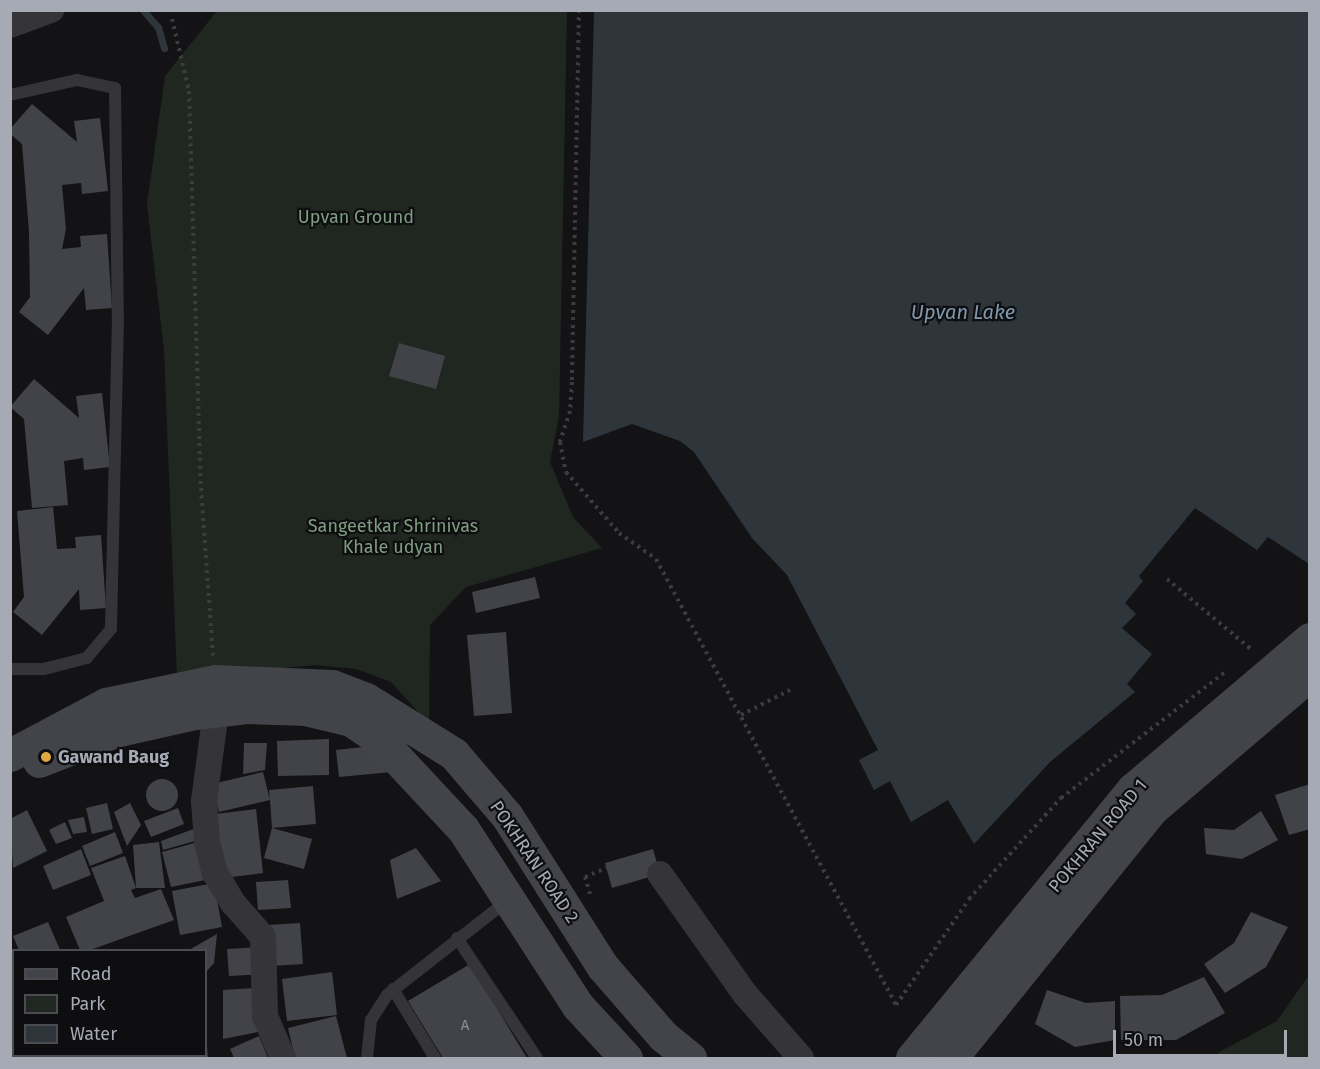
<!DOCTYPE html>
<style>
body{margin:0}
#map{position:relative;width:1320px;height:1069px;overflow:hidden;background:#131315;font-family:"Fira Sans",sans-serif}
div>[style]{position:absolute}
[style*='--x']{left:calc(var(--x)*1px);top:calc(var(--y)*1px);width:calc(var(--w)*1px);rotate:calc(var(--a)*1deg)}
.green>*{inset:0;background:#202721}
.water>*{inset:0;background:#2e363c}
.stream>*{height:7px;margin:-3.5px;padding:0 3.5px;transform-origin:3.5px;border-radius:3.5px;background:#2e363c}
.building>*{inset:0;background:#424348}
.round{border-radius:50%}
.path>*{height:4px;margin-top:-2px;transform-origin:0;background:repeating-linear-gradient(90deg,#3b3c40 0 3px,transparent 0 7.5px)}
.service>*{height:12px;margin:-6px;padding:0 6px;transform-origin:6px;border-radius:6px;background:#353539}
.minor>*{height:26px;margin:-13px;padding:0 13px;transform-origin:13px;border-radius:13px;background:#353539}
.secondary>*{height:33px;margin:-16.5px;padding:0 16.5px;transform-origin:16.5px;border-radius:16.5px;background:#434449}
.dots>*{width:16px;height:16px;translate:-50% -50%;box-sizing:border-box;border:3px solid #0e0e10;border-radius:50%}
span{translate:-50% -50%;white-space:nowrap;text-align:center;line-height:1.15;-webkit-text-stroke:4.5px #0e0e10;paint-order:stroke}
.number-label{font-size:15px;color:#8d9099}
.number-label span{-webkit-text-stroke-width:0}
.park-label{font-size:18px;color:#7f9d80}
.poi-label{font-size:18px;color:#a6aab4;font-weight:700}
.left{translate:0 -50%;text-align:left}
.street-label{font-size:18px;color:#a6aab4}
.water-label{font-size:20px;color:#8098ac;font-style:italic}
.frame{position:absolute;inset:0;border:12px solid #a6aab4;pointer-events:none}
.legend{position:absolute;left:12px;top:949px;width:195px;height:108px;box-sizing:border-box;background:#0e0e10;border:2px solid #4b4c52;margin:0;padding:8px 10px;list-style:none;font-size:18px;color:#a6aab4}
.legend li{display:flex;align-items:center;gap:12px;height:30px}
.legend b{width:30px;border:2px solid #4b4c52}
.scale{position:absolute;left:1113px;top:1030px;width:174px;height:27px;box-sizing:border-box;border:3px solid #a6aab4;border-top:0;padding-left:8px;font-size:18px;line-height:21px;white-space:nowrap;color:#a6aab4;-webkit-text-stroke:4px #0e0e10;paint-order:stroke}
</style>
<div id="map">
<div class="green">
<i style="clip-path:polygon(217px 11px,567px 11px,559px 416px,550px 462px,573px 517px,602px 548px,466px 587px,430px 625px,429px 724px,391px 682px,356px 669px,316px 665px,177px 678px,164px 350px,147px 204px,165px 76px)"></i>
<i style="clip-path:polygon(1309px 975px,1309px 1058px,1208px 1058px,1277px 1021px)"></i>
</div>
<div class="water">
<i style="clip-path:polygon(594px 11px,1309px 11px,1309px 564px,1268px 537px,1257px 550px,1195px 508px,1139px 576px,1143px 581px,1125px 603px,1136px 614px,1122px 628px,1152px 654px,1127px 684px,1135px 692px,1050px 762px,974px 844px,948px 800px,911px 822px,890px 781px,874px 790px,859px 760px,878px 750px,787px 575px,752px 538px,694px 452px,680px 441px,632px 424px,583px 442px)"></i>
</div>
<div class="stream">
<i style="--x:143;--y:10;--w:23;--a:49"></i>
<i style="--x:158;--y:27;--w:22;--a:74"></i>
</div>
<div class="building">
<i style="clip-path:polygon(32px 104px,77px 142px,74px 121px,100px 118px,108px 191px,82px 194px,81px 183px,62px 185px,66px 229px,62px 249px,81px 247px,80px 236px,107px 234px,112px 308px,86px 310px,84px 288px,48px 335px,19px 312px,30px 297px,29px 232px,22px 144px,10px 134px,10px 129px)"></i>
<i style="clip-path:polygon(399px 343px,445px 356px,436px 389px,389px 376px)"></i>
<i style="clip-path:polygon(34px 379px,79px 418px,76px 396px,102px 393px,110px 467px,84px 470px,83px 458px,64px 461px,68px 505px,32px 508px,24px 419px,10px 407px)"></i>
<i style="clip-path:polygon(53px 507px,57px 549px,76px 548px,75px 537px,101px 535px,106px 608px,80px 610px,79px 589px,42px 635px,13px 612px,24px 597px,17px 511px)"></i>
<i style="clip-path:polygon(535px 577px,540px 598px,476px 613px,472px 592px)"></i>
<i style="clip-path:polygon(506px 632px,512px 713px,474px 716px,467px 635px)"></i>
<i style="clip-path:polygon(329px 739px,329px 775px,278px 776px,277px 741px)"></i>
<i style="clip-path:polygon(244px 743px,267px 743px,265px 770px,243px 774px)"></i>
<i style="clip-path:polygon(372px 746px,391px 772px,339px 777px,336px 750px)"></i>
<i style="clip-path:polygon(263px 772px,270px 800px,269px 790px,313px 786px,316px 824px,272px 828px,270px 800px,219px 812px,212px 784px)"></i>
<i class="round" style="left:146px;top:779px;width:32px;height:32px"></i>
<i style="clip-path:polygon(1310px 784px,1310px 829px,1289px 835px,1275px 795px)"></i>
<i style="clip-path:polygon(107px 803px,113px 829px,92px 834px,86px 808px)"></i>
<i style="clip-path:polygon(130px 803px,141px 825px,127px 846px,114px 812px)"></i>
<i style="clip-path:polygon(178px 808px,184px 824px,151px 837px,144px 821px)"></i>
<i style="clip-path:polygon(256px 809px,263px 873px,223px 878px,216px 814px)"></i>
<i style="clip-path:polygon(27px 810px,47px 851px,13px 868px,10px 819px)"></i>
<i style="clip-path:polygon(1261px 811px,1278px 840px,1242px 859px,1206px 854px,1204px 828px,1234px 830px)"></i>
<i style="clip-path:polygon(84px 817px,87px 832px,73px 834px,68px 820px)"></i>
<i style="clip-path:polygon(65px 822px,72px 838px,56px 844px,49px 830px)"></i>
<i style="clip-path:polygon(199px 827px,202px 839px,163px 850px,161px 841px)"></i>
<i style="clip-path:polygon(272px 828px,312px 839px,304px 869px,264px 858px)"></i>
<i style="clip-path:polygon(115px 832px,123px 853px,90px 866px,82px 846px)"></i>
<i style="clip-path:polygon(159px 842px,165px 888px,136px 888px,133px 845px)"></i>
<i style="clip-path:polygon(198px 842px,210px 879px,171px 887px,162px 852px)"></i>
<i style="clip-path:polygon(416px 848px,441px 881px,397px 899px,390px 860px)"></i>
<i style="clip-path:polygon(81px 849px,91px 875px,53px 890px,43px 866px)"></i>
<i style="clip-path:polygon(653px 849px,660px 874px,612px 888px,605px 863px)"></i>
<i style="clip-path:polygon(125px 856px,136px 888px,131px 890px,135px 898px,161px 889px,174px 920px,90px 950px,80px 950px,66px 917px,104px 901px,91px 868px)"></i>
<i style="clip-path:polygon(288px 880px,291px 908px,258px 910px,256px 882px)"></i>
<i style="clip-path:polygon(214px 883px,222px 927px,180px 935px,172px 891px)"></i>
<i style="clip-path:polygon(1251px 912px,1288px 927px,1266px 967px,1225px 993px,1204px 964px,1234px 943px)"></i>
<i style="clip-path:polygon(48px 922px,60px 950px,19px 950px,13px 936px)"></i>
<i style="clip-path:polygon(300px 923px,303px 964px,271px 966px,268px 925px)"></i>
<i style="clip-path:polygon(217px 934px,214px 963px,206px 972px,206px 950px,189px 950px)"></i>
<i style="clip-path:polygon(261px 947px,263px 974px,229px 976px,227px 949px)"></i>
<i style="clip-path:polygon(470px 964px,527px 1058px,443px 1058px,408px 1001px)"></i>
<i style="clip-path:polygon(332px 972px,337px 1015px,287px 1021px,282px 979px)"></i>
<i style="clip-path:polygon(1204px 977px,1225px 1013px,1176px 1040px,1121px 1040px,1120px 996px,1162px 995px)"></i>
<i style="clip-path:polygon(255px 988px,258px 1032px,223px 1039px,223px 990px)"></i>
<i style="clip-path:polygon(1047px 990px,1086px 1003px,1115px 1001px,1115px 1040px,1075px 1047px,1035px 1024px)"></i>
<i style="clip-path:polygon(336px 1016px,347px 1058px,295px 1058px,288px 1028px)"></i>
<i style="clip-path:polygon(206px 1034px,208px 1058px,162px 1058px,162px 1056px,206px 1056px)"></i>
<i style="clip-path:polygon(259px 1036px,268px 1058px,234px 1058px,230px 1049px)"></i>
</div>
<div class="path">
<i style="--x:579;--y:10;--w:372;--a:91.1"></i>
<i style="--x:572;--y:382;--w:29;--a:94"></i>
<i style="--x:570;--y:411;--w:33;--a:108"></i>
<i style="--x:560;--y:442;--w:31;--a:79"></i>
<i style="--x:566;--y:472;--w:81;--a:49"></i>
<i style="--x:619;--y:533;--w:45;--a:35.1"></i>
<i style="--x:656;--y:559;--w:506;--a:61.71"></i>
<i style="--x:896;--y:1005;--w:129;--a:-55.4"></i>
<i style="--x:969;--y:899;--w:137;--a:-47.7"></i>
<i style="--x:1061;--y:798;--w:207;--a:-37.5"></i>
<i style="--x:172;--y:19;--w:74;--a:76.7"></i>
<i style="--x:189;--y:91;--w:397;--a:88.3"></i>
<i style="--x:201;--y:488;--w:168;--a:85.9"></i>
<i style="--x:1167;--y:579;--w:112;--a:39.9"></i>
<i style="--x:741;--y:715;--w:55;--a:-27"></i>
<i style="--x:590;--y:894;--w:18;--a:-106"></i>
<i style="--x:585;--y:877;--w:23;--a:-23"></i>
</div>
<div class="service">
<i style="--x:10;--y:95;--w:69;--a:-12.6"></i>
<i style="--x:77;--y:80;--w:39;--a:12"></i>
<i style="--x:115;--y:88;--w:230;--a:89.3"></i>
<i style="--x:118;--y:318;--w:311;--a:91.3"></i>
<i style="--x:111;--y:629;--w:38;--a:130"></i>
<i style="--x:87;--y:658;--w:44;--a:165.7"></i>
<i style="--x:44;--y:669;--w:34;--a:180"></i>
<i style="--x:457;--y:938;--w:144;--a:56.3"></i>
<i style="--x:393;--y:989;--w:81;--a:58.7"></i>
<i style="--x:367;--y:1058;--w:38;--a:-84"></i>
<i style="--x:371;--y:1020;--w:30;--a:-57"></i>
<i style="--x:387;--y:995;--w:154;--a:-38.1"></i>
</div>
<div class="minor">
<i style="--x:10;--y:25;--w:44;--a:-20.1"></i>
<i style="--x:216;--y:711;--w:91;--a:97.6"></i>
<i style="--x:204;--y:801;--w:41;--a:85.8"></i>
<i style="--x:207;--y:842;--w:32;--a:76"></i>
<i style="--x:215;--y:873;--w:35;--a:59"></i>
<i style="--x:233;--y:903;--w:45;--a:48.6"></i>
<i style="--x:263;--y:937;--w:79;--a:88.5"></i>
<i style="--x:265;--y:1016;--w:46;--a:66.8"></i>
<i style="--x:660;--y:874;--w:147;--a:54.7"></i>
<i style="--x:745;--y:994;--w:85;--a:48.8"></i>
</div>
<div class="secondary">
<i style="--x:10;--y:755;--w:109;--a:-28"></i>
<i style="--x:106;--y:704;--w:111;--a:-11.9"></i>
<i style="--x:215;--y:681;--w:117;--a:2.4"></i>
<i style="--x:332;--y:686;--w:36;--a:21"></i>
<i style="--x:366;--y:699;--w:104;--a:32"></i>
<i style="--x:454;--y:754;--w:82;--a:49.5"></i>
<i style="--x:507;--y:816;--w:179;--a:57.6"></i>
<i style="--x:603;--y:967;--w:91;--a:49"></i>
<i style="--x:663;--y:1036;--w:35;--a:39"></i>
<i style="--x:39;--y:761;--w:82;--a:-21.5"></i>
<i style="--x:115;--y:731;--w:81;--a:-12.8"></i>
<i style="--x:194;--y:713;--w:53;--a:-6.5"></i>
<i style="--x:247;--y:707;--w:58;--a:2"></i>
<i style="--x:305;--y:709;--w:47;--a:13.4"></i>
<i style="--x:351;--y:720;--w:34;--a:34"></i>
<i style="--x:379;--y:739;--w:123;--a:47"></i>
<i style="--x:463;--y:829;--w:211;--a:57"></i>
<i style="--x:578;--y:1006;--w:71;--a:47.3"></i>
<i style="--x:912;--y:1058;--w:348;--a:-50.6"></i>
<i style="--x:1133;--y:789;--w:232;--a:-40.3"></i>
<i style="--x:951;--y:1058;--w:320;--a:-51.1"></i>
<i style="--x:1152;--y:809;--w:208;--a:-40.5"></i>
</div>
<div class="dots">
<i style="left:46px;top:757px;background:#dfa841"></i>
</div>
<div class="number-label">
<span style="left:465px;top:1026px">A</span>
</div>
<div class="park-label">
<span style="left:356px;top:217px">Upvan Ground</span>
<span style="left:393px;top:537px">Sangeetkar Shrinivas<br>Khale udyan</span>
</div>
<div class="poi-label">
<span class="left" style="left:58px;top:757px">Gawand Baug</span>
</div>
<div class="street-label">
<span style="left:1098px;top:836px;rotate:-50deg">POKHRAN ROAD 1</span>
<span style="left:534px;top:862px;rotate:56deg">POKHRAN ROAD 2</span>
</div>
<div class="water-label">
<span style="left:963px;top:312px">Upvan Lake</span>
</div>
<div class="frame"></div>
<ul class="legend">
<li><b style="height:8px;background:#434449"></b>Road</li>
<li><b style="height:16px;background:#202721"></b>Park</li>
<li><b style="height:16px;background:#2e363c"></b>Water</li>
</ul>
<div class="scale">50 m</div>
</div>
